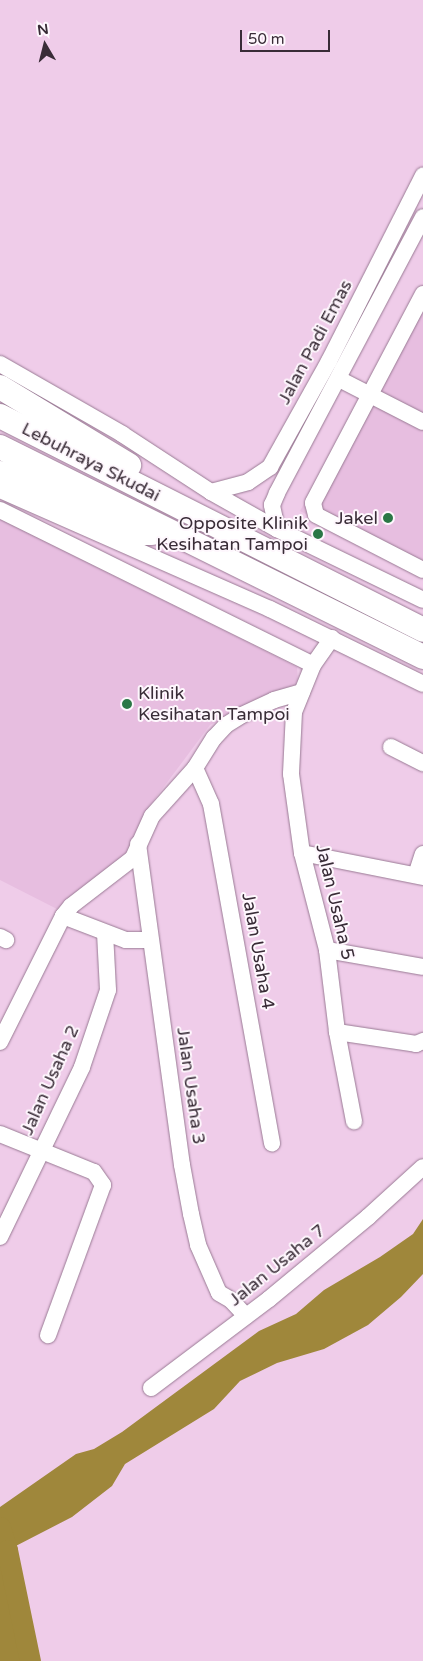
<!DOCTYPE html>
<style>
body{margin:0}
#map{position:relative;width:423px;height:1661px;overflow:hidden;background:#efcce9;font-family:"Varela Round",sans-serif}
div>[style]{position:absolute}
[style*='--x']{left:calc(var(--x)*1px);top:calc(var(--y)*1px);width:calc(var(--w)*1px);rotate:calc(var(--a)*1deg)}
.built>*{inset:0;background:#e7bee0}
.water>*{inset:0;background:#9f873b}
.river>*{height:21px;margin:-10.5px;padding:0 10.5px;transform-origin:10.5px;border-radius:10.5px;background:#9f873b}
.roads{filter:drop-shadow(0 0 1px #997a94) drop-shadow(0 0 1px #997a94)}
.minor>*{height:16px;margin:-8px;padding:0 8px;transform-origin:8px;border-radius:8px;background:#fff}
.highway>*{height:24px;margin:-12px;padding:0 12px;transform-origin:12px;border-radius:12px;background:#fff}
.dots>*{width:14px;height:14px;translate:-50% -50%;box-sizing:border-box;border:2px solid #fef7fd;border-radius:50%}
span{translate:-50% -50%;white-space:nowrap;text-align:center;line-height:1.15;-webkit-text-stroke:4px #fef7fd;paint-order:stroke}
.street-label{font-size:18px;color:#392c37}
.poi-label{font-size:18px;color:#392c37}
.right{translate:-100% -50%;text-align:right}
.left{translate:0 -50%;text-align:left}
.north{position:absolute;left:20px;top:20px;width:50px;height:50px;-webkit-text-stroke:4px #fef7fd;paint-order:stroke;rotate:352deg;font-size:14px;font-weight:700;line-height:20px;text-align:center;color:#392c37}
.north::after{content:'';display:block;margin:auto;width:18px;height:22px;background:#392c37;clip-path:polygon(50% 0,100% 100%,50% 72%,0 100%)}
.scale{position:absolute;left:240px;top:30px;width:90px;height:22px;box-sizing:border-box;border:2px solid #392c37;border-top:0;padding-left:6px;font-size:15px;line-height:18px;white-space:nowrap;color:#392c37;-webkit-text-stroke:4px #fef7fd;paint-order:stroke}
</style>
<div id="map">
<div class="built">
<i style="clip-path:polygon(423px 287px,423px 576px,300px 511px)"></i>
<i style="clip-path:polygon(0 519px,297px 667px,298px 684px,210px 725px,148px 808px,127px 855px,57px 909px,0 880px)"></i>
</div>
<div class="water">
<i style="clip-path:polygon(423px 1219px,423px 1274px,401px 1297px,368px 1325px,324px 1349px,277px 1363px,240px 1381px,214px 1409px,125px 1464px,112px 1486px,72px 1517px,8px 1550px,30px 1661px,0 1661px,0 1507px,76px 1454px,94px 1449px,122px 1432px,259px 1331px,296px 1314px,324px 1290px,380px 1257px,413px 1234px)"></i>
</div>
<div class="river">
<i style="--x:0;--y:1527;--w:24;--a:73"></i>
<i style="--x:7;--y:1550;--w:113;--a:78.3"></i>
</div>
<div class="roads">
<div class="minor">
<i style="--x:423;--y:294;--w:236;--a:117.8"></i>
<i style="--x:313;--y:503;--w:12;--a:76"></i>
<i style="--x:316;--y:515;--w:120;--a:27.2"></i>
<i style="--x:0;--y:364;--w:141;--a:29.8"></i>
<i style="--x:122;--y:434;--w:106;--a:33.1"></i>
<i style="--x:211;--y:492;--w:76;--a:29.3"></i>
<i style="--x:277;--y:529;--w:162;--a:25.9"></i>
<i style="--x:339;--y:379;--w:94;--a:27.1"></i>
<i style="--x:0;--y:490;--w:295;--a:23.8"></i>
<i style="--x:270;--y:609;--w:170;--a:26.1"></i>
<i style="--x:211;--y:492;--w:38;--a:-15"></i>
<i style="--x:248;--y:482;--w:27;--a:-34"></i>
<i style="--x:270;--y:467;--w:121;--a:-60.9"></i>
<i style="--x:329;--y:361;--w:208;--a:-63.1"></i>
<i style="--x:0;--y:510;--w:349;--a:26.3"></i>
<i style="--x:277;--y:529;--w:25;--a:-102"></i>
<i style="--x:272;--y:505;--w:13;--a:-67"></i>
<i style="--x:277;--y:493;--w:312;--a:-62.1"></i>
<i style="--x:332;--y:638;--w:33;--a:125"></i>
<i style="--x:313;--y:665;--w:51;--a:112"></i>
<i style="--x:294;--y:712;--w:62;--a:92.8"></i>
<i style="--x:291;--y:774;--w:80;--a:82.1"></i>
<i style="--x:302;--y:853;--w:100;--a:75.5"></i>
<i style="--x:327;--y:950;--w:83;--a:83"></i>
<i style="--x:337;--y:1032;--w:91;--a:79.2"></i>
<i style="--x:391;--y:747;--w:36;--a:27"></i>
<i style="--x:195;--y:768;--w:39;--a:66"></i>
<i style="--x:211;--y:804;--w:345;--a:79.8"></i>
<i style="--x:138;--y:844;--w:324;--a:82.2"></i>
<i style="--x:182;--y:1165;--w:50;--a:79.6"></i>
<i style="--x:191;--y:1214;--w:32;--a:77"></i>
<i style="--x:198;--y:1245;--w:52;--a:66.4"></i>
<i style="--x:219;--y:1293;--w:14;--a:30"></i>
<i style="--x:231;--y:1300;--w:22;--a:47"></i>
<i style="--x:302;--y:853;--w:123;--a:11.2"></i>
<i style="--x:416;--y:875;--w:22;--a:-72"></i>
<i style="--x:63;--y:916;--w:67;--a:20.9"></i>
<i style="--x:126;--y:940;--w:24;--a:0"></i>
<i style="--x:0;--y:937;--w:7;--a:27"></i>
<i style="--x:327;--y:950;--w:97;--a:10"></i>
<i style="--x:337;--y:1032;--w:80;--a:8.6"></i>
<i style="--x:416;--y:1044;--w:8;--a:-23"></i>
<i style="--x:0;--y:1042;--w:141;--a:-63.4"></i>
<i style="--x:63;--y:916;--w:13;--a:-51"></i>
<i style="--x:71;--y:906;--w:78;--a:-37.7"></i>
<i style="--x:133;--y:858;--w:46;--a:-65.7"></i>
<i style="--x:152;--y:816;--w:64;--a:-48.1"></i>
<i style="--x:195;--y:768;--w:36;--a:-58"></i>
<i style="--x:214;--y:738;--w:18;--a:-47"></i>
<i style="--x:226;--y:725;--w:19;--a:-32"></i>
<i style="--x:242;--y:715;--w:35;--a:-25"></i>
<i style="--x:274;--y:700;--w:29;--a:-16"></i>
<i style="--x:0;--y:1134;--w:101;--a:22"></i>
<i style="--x:94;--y:1172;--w:16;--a:55"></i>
<i style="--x:103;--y:1185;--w:160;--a:110.1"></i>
<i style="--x:0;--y:1237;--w:189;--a:-64.2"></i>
<i style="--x:82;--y:1067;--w:81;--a:-71.3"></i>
<i style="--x:108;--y:990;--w:57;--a:-93"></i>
<i style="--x:151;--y:1388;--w:148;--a:-37"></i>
<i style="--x:269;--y:1299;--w:129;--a:-39.6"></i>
<i style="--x:368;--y:1217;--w:74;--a:-42.3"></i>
</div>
<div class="highway">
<i style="--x:0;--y:387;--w:151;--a:31.2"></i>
<i style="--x:0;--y:416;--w:474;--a:26.8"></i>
<i style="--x:0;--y:447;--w:472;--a:26.4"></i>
<i style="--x:0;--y:473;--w:147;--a:24.1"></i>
<i style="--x:134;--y:533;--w:18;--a:0"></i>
</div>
</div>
<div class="dots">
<i style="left:388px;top:518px;background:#2a7746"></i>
<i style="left:318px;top:534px;background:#2a7746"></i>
<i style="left:127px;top:704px;background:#2a7746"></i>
</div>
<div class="street-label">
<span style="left:315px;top:342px;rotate:-62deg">Jalan Padi Emas</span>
<span style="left:91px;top:462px;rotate:27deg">Lebuhraya Skudai</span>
<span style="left:335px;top:902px;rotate:77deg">Jalan Usaha 5</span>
<span style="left:258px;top:951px;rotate:80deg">Jalan Usaha 4</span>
<span style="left:50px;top:1080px;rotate:-66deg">Jalan Usaha 2</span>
<span style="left:191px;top:1086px;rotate:82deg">Jalan Usaha 3</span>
<span style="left:277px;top:1265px;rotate:-39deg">Jalan Usaha 7</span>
</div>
<div class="poi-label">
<span class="right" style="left:378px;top:518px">Jakel</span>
<span class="right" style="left:308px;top:534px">Opposite Klinik<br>Kesihatan Tampoi</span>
<span class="left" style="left:138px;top:704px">Klinik<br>Kesihatan Tampoi</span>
</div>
<div class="north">N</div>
<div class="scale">50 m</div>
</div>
